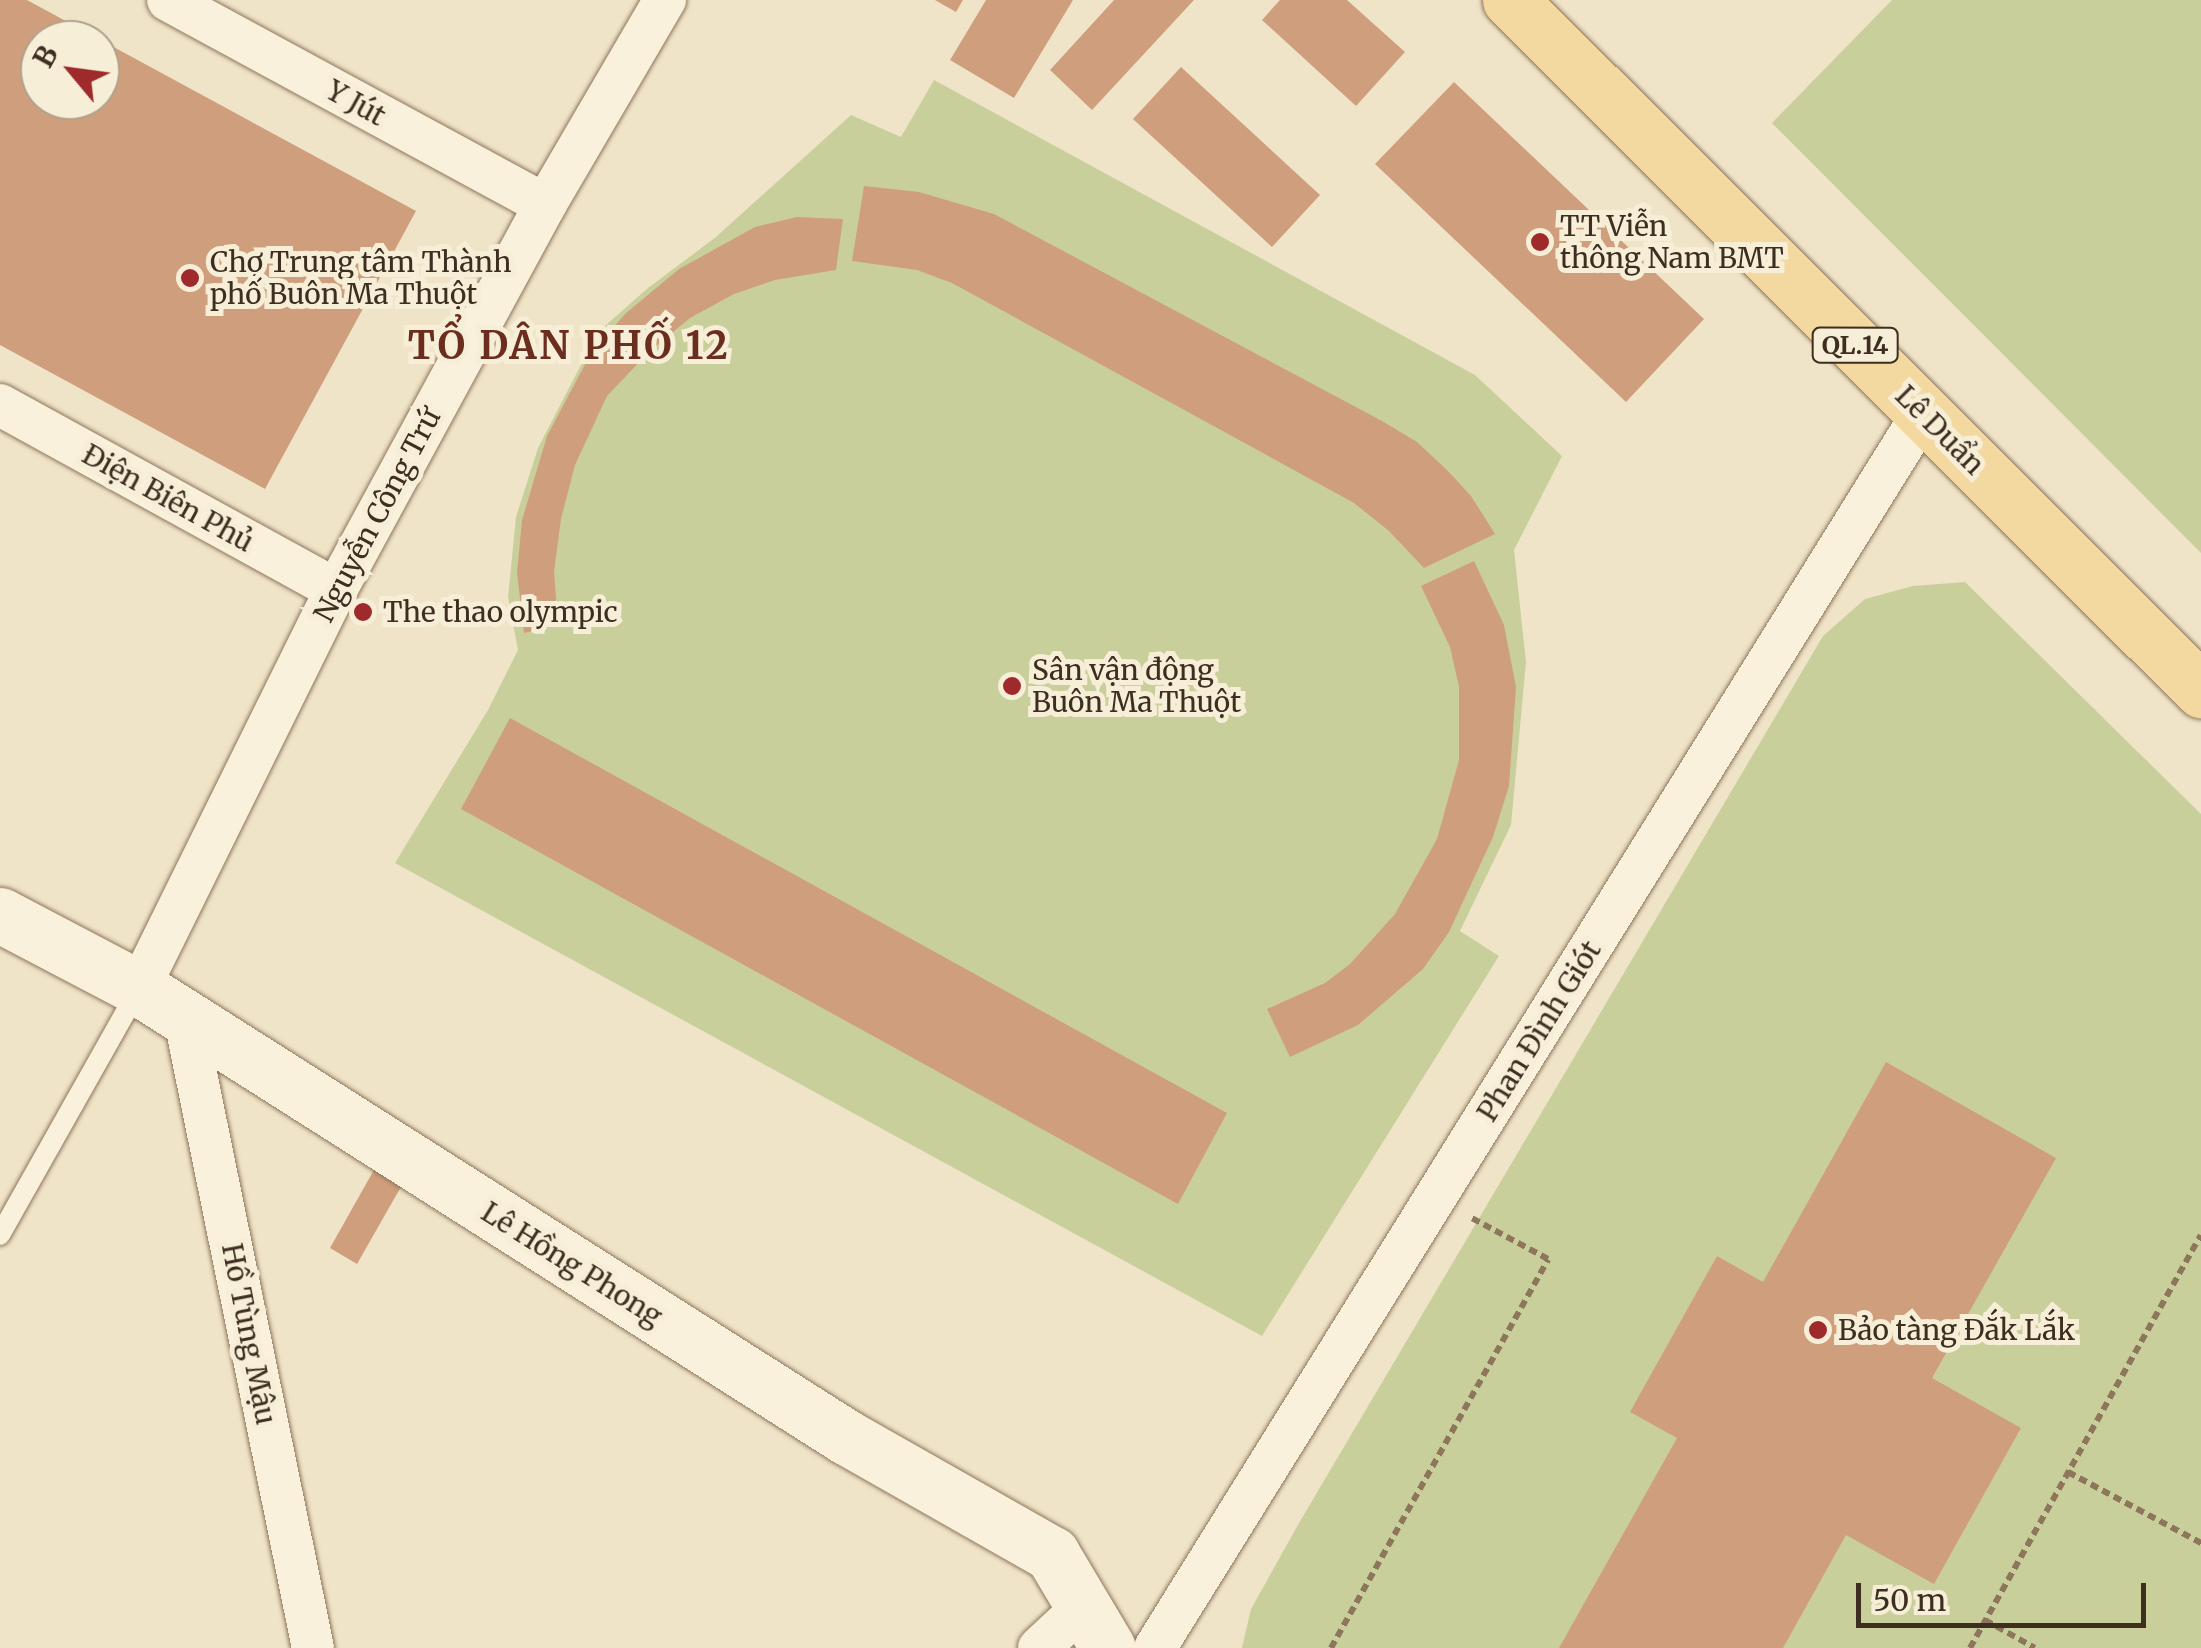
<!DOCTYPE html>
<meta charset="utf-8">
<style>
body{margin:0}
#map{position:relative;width:2201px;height:1648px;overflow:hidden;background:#f0e4c8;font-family:Merriweather,serif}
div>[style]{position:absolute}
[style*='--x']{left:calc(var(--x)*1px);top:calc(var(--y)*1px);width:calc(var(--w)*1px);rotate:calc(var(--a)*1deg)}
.green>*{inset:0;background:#c9cf9b}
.building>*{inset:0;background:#cf9f7d}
.path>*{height:6px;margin-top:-3px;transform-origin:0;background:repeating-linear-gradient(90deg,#8d765c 0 8px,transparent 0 13px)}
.roads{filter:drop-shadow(0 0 2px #8d765c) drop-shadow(0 0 2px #8d765c)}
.lane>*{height:20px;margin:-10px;padding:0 10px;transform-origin:10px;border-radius:10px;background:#faf1dc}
.street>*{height:42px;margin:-21px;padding:0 21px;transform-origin:21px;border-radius:21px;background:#faf1dc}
.secondary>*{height:55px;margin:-27.5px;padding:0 27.5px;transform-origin:27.5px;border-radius:27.5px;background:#faf1dc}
.primary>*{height:55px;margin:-27.5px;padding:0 27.5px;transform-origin:27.5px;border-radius:27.5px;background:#f3d9a0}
.dots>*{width:28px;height:28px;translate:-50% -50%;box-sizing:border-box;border:5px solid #f7eed8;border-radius:50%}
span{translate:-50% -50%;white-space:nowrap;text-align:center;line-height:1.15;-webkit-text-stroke:10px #f7eed8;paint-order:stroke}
.shield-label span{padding:2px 8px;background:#f7eed8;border:2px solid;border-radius:8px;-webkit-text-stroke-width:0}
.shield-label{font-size:25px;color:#3d2e20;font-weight:700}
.street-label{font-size:28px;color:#3d2e20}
.poi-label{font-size:28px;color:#3d2e20}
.left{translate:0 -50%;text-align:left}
.district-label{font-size:38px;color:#6b2e1e;font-weight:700;letter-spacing:2.5px}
.north{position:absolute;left:20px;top:20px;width:100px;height:100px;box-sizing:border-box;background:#f7eed8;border:2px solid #ada18e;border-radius:50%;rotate:299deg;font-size:28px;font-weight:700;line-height:40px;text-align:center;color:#3d2e20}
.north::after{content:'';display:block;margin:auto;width:35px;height:45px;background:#9e2a2b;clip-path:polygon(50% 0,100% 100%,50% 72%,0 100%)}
.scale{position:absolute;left:1856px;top:1583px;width:290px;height:45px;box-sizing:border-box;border:5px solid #3d2e20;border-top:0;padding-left:12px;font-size:30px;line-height:35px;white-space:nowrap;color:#3d2e20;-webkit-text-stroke:8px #f7eed8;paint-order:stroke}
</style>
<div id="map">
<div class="green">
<i style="clip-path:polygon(1892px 0,2201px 0,2201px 553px,1772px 123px)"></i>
<i style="clip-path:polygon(934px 80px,1475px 375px,1562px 456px,1514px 550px,1526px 662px,1511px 825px,1460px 931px,1499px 956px,1262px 1336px,395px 863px,488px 710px,518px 650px,508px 597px,516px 517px,538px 448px,598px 332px,648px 288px,716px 237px,851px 115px,901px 137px)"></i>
<i style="clip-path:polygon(1965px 582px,2201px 814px,2201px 1648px,1242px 1648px,1251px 1609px,1299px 1523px,1823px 636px,1865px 599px,1913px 586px)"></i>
</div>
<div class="building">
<i style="clip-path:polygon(evenodd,0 0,27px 0,416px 211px,265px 489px,0 345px,0 0,40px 40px,100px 40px,100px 100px,40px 100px,40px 40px)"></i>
<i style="clip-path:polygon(935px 0,963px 0,956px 12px)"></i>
<i style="clip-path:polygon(986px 0,1073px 0,1014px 98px,950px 60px)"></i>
<i style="clip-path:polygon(1114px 0,1194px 0,1092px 110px,1050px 70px)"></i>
<i style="clip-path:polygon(1280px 0,1347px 0,1405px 52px,1356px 106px,1262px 20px)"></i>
<i style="clip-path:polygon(1181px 67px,1320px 195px,1272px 247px,1133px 119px)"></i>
<i style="clip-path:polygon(1454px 82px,1704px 319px,1626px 402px,1375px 164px)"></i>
<i style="clip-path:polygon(864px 186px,919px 192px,994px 214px,1382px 421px,1417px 442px,1447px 470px,1471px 496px,1495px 534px,1424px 568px,1389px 531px,1354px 503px,952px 283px,917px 270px,852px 261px)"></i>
<i style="clip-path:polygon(797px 217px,843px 219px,836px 270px,775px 280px,734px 294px,690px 318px,649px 352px,607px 396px,575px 465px,561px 519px,554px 572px,558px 625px,524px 633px,517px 573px,522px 520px,547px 436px,591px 353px,625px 314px,679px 269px,755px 227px)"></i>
<i style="clip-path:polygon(1474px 561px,1504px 625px,1516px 687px,1509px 786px,1493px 837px,1449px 932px,1423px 969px,1358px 1025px,1290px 1057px,1267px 1009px,1325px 983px,1350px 964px,1395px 914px,1437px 839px,1459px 760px,1459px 687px,1450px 647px,1421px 586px)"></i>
<i style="clip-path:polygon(510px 718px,1227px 1113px,1178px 1204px,461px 809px)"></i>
<i style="clip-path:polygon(1886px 1062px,2056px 1158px,1932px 1378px,2021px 1428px,1934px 1584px,1846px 1535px,1783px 1648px,1559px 1648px,1677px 1438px,1630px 1412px,1717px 1256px,1763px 1282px)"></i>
<i style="clip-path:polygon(375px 1168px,402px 1185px,357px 1264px,330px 1248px)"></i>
</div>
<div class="path">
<i style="--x:2068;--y:1472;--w:151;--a:28.1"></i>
<i style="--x:1985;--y:1620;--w:57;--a:29.2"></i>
<i style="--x:1331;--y:1648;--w:445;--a:-60.8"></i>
<i style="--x:1548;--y:1259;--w:89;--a:-151.7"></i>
<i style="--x:1970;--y:1648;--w:473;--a:-60.8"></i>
</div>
<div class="roads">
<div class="lane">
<i style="--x:0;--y:1235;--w:283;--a:-60.6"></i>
</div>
<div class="street">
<i style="--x:168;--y:0;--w:429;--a:28.5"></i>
<i style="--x:0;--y:405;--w:384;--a:28.8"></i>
<i style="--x:139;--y:988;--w:444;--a:-63.7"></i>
<i style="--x:336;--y:590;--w:438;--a:-61.5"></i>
<i style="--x:545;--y:205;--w:238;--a:-59.7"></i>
<i style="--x:185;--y:1020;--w:641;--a:78.48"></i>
<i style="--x:1039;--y:1648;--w:60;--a:-43"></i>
<i style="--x:1155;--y:1648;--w:1454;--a:-58.12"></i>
</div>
<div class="secondary">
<i style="--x:0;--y:915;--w:157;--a:27.7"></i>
<i style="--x:139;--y:988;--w:838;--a:32.42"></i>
<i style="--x:846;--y:1437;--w:237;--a:29.6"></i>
<i style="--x:1052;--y:1554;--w:109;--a:59.2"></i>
</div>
<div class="primary">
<i style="--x:1510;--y:0;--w:977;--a:44.96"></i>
</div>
</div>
<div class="dots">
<i style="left:1540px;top:242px;background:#9e2a2b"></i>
<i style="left:190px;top:278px;background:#9e2a2b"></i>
<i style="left:363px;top:612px;background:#9e2a2b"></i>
<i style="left:1012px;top:686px;background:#9e2a2b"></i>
<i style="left:1818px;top:1330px;background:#9e2a2b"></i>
</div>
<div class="shield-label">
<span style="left:1855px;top:345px">QL.14</span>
</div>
<div class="street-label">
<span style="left:356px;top:103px;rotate:29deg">Y Jút</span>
<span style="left:1940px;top:430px;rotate:45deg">Lê Duẩn</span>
<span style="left:168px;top:498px;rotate:29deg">Điện Biên Phủ</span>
<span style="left:377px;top:515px;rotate:-62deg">Nguyễn Công Trứ</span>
<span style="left:1539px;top:1031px;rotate:-58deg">Phan Đình Giót</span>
<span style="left:572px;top:1264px;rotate:32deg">Lê Hồng Phong</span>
<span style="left:249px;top:1334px;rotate:79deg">Hồ Tùng Mậu</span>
</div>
<div class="poi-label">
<span class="left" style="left:1560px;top:242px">TT Viễn<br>thông Nam BMT</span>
<span class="left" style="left:210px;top:278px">Chợ Trung tâm Thành<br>phố Buôn Ma Thuột</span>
<span class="left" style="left:383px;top:612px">The thao olympic</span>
<span class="left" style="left:1032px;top:686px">Sân vận động<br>Buôn Ma Thuột</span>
<span class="left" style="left:1838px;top:1330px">Bảo tàng Đắk Lắk</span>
</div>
<div class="district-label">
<span style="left:569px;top:346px">TỔ DÂN PHỐ 12</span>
</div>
<div class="north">B</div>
<div class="scale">50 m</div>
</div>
